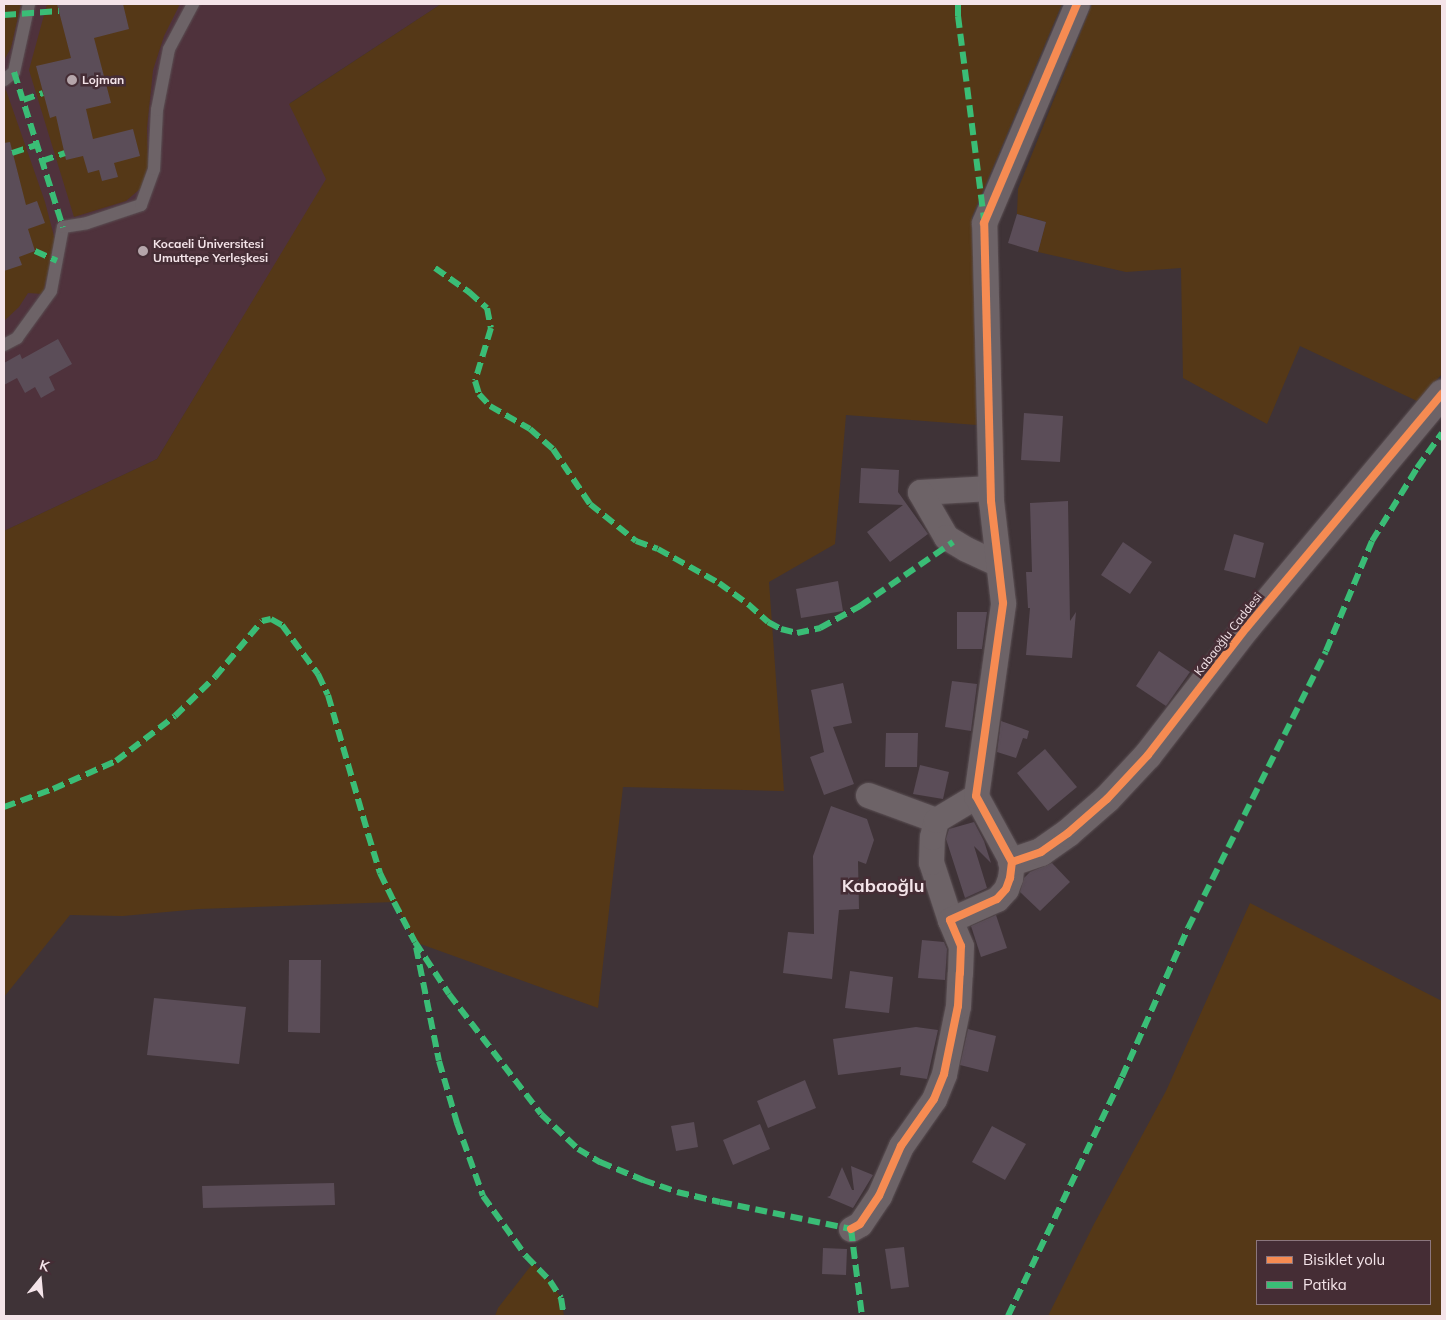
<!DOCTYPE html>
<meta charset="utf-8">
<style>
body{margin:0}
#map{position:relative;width:1446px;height:1320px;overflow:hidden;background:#3f3337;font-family:Mulish,sans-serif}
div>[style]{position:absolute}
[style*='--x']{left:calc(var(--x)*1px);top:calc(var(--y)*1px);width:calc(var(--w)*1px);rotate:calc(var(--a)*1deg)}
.built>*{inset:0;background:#4f323c}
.green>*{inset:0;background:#553817}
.building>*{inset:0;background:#5b4d58}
.roads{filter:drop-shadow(0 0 1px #5b5054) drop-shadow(0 0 1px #5b5054)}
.service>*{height:12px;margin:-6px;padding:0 6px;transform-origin:6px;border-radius:6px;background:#6d6367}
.minor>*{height:25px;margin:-12.5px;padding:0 12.5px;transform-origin:12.5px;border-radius:12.5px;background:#6d6367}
.tertiary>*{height:28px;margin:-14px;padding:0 14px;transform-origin:14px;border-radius:14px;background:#6d6367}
.quiet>*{height:6px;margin-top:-3px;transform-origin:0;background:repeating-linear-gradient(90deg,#3abd76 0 12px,transparent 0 18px)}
.cycleway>*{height:8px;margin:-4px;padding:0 4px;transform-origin:4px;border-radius:4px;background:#f68b52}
.dots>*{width:14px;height:14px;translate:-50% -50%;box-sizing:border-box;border:2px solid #452d35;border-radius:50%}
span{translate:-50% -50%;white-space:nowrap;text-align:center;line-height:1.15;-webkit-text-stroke:5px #452d35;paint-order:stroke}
.poi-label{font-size:12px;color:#f4e4e9;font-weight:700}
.left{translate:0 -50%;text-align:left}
.street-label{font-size:12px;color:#f4e4e9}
.district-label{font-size:18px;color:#f4e4e9;font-weight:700}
.frame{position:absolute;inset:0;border:5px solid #f4e4e9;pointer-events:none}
.legend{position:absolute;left:1256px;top:1240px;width:175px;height:65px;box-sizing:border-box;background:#452d35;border:1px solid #8b767d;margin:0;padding:6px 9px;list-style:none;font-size:15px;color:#f4e4e9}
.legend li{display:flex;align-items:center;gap:10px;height:25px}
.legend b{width:25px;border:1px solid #8b767d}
.north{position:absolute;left:15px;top:1255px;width:50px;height:50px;-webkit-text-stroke:4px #452d35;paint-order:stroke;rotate:17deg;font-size:14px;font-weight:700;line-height:20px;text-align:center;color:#f4e4e9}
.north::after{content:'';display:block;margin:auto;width:18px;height:22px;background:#f4e4e9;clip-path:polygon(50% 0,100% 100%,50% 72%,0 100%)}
</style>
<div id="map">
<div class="built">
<i style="clip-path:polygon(4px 4px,441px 4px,290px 103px,327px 179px,157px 459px,4px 531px)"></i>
</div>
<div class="green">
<i style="clip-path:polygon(4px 4px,21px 4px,11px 48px,4px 60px)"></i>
<i style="clip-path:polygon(47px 4px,180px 4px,164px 36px,153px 70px,147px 128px,148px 166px,141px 188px,126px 201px,74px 217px,29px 70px)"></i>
<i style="clip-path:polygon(441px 4px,1062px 4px,972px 217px,977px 425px,846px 415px,835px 544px,769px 582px,784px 791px,623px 787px,598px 1008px,415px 942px,394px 902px,199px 909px,123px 916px,70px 915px,4px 997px,4px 531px,157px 459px,326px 179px,289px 104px)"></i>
<i style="clip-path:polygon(1092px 4px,1442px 4px,1442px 374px,1417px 401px,1300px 346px,1267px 424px,1183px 378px,1181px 268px,1126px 272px,1038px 252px,1046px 222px,1017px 214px,1018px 189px)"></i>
<i style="clip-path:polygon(6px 90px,45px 202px,55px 240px,43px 294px,28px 293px,19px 307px,4px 321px,4px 91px)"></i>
<i style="clip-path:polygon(evenodd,1250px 903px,1442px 1001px,1442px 1316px,1048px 1316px,1094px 1224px,1166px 1091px,1250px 903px,1257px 1241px,1430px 1241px,1430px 1304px,1257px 1304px,1257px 1241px)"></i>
<i style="clip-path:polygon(533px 1263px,550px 1281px,561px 1298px,564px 1316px,495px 1316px,498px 1308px)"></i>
</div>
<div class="building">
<i style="clip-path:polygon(57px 4px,123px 4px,129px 29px,94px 38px,111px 103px,86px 109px,93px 139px,133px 129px,140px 156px,114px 163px,118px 177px,102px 181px,99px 170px,88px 173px,83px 156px,66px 160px,56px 116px,50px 118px,36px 66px,71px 58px)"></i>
<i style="clip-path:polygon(10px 142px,26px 205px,37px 201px,45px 223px,28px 229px,35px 251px,19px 257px,22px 265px,4px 271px,4px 143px)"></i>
<i style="clip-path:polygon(1017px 214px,1046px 222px,1038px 252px,1008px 243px)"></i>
<i style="clip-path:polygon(58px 339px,72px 364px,49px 377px,55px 390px,41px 398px,35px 387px,25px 393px,17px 378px,4px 385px,4px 363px,20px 354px,22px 359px)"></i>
<i style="clip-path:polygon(1024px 413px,1063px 416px,1060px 462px,1021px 460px)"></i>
<i style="clip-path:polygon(861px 468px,899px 470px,898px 492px,928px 534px,890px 562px,867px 532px,903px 505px,859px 503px)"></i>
<i style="clip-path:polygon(1068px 501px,1070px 621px,1076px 612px,1072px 658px,1026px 655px,1030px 608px,1028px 608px,1026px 572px,1032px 572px,1030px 503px)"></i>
<i style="clip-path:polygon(1234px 534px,1264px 543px,1255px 578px,1224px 570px)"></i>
<i style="clip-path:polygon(1123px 542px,1152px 562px,1130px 594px,1101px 575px)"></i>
<i style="clip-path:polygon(838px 581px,843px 611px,801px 618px,796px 589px)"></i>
<i style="clip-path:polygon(957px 612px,987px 612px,982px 649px,957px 649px)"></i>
<i style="clip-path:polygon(1159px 651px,1190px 672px,1166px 706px,1136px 686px)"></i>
<i style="clip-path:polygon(952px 681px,977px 684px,971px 731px,945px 727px)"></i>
<i style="clip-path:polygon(843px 683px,852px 723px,833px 727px,854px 784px,824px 795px,810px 757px,824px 752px,811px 690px)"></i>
<i style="clip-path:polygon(1001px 721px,1029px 731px,1027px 739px,1023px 738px,1016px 758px,997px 752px)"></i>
<i style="clip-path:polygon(886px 733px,918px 733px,917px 767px,885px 767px)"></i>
<i style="clip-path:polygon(1045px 749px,1077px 787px,1048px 811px,1017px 773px)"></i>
<i style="clip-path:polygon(920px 765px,949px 772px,943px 799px,913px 794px)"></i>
<i style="clip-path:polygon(831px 806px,867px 819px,874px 840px,866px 864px,858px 861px,859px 909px,839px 910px,832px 979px,783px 973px,788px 932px,814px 934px,813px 856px)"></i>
<i style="clip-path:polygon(974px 822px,984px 841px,991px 863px,974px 846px,987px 888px,965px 898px,946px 839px,949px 829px)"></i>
<i style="clip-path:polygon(1052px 863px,1070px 882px,1040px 911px,1020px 892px,1024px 878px,1030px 872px)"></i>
<i style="clip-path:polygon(996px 915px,1007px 948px,981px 957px,971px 926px)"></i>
<i style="clip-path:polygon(922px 940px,944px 942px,947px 949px,945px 980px,918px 978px)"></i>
<i style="clip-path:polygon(289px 960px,321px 960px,320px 1033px,288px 1032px)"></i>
<i style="clip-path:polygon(850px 971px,893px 977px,889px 1013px,845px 1008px)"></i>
<i style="clip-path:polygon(154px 998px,246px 1007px,239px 1064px,147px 1055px)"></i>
<i style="clip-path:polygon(916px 1027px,938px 1030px,927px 1079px,900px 1075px,901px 1067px,838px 1075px,833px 1039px)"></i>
<i style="clip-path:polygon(968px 1029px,996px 1036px,988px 1072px,960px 1065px)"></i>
<i style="clip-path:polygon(805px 1080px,816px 1108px,768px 1128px,757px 1101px)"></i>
<i style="clip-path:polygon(694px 1122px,698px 1147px,676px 1151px,671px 1126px)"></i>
<i style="clip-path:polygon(760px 1124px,770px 1149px,733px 1165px,723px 1140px)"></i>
<i style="clip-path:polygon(992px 1126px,1026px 1144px,1005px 1180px,972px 1162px)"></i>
<i style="clip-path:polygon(851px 1166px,873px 1175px,853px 1208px,827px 1197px,830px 1196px,842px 1167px,852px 1190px,854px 1190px)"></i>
<i style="clip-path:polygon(334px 1183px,335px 1205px,203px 1208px,202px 1186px)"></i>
<i style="clip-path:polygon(904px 1247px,909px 1287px,891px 1289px,885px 1249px)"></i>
<i style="clip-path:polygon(823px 1248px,847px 1249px,846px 1275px,822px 1274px)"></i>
</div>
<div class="roads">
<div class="service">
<i style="--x:4;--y:80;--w:13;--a:-39"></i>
<i style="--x:14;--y:72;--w:70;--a:-77.6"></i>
<i style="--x:4;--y:345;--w:15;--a:-28"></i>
<i style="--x:17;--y:338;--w:58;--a:-54.1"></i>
<i style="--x:51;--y:291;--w:65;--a:-79.4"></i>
<i style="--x:63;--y:227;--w:24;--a:-9"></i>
<i style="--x:87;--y:223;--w:57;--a:-18.4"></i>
<i style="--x:141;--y:205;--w:38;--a:-70"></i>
<i style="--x:154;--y:169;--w:59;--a:-87.1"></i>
<i style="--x:157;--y:110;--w:62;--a:-78.9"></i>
<i style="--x:169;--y:49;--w:51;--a:-61.9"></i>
</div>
<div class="minor">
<i style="--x:990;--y:488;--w:70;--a:176.7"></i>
<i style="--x:920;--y:492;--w:52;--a:60"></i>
<i style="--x:946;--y:537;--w:23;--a:31"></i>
<i style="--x:966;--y:549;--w:35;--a:25"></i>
<i style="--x:868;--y:795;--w:72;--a:20.2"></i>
<i style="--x:950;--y:920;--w:61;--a:-108.1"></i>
<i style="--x:931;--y:862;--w:25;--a:-88"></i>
<i style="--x:932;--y:837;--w:17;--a:-77"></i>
<i style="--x:936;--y:820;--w:47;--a:-31"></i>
<i style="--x:851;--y:1229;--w:10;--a:-29"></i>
<i style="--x:860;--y:1224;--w:34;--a:-56"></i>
<i style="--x:879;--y:1196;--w:55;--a:-66.3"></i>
<i style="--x:901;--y:1146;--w:57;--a:-54.9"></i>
<i style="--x:934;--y:1099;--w:27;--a:-68"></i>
<i style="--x:944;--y:1074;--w:69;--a:-78.4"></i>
<i style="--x:958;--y:1006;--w:33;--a:-87"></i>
<i style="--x:960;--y:973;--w:27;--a:-88"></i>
<i style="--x:961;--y:946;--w:28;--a:-113"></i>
<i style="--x:950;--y:920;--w:51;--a:-24.1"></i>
<i style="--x:997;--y:899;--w:13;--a:-48"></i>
<i style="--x:1006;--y:889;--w:12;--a:-70"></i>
<i style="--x:1010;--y:878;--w:16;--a:-83"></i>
<i style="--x:1012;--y:862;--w:75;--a:-118.6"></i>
<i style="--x:976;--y:796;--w:195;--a:-82"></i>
<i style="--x:1003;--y:603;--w:103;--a:-96.7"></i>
<i style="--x:991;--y:501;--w:278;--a:-91.4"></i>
<i style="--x:984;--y:223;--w:238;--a:-67"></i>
</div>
<div class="tertiary">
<i style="--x:1012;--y:862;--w:31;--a:-19"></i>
<i style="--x:1041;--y:852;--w:33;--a:-35"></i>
<i style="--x:1068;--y:833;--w:52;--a:-41.1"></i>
<i style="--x:1107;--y:799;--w:60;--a:-47"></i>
<i style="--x:1148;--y:755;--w:162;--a:-52.3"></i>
<i style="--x:1247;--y:627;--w:304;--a:-50.1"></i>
</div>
</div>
<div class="quiet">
<i style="--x:958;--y:4;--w:12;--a:90"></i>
<i style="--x:958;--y:16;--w:206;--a:82.7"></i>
<i style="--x:4;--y:15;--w:55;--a:-4.2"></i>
<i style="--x:14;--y:72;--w:163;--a:72.5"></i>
<i style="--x:23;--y:100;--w:21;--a:-19"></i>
<i style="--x:12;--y:153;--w:26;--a:-18"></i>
<i style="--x:42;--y:161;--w:24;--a:-19"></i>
<i style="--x:35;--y:251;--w:24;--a:24"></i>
<i style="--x:435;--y:268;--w:42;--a:35.2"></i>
<i style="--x:469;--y:292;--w:24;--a:42"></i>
<i style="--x:487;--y:308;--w:20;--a:79"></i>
<i style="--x:491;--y:328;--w:55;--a:106.8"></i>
<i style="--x:475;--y:381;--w:14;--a:73"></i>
<i style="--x:479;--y:394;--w:16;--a:47"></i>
<i style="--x:490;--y:406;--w:46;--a:29.9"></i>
<i style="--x:530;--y:429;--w:30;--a:41"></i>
<i style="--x:553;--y:449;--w:66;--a:56.1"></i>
<i style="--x:590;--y:504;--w:59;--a:38.8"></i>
<i style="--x:636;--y:541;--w:23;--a:20"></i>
<i style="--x:658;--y:549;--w:70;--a:29.1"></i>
<i style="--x:719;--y:583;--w:36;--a:36"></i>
<i style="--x:748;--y:604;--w:27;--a:42"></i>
<i style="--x:768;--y:622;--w:15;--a:28"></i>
<i style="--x:781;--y:629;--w:16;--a:14"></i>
<i style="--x:797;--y:633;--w:24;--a:-12"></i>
<i style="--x:820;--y:628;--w:46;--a:-28.8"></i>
<i style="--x:860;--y:606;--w:113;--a:-34.5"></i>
<i style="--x:4;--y:807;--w:52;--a:-20.2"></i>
<i style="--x:53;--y:789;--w:69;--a:-24"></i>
<i style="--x:116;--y:761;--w:74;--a:-37.3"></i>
<i style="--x:175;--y:716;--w:56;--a:-44.3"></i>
<i style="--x:215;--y:677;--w:73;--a:-50"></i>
<i style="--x:262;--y:621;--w:9;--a:-13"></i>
<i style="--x:271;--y:619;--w:13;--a:29"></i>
<i style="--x:282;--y:625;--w:61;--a:53.7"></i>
<i style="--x:318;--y:674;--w:23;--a:65"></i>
<i style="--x:328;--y:695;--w:145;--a:73.9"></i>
<i style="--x:368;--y:834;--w:41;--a:72.9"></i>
<i style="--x:380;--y:873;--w:32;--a:64"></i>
<i style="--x:394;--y:902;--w:45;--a:62.3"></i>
<i style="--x:415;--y:942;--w:62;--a:56.8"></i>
<i style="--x:449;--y:994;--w:151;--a:52.5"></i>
<i style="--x:541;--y:1114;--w:51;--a:43.4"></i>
<i style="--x:578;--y:1149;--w:26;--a:31"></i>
<i style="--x:600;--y:1162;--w:47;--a:22.7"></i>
<i style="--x:643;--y:1180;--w:36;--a:19"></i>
<i style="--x:677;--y:1192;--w:44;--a:13.1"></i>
<i style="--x:720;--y:1202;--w:134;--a:11.6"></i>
<i style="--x:851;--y:1229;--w:88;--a:82.8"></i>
<i style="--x:416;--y:947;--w:116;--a:78.6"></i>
<i style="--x:439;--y:1061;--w:65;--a:73.8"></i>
<i style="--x:457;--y:1123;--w:77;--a:70.4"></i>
<i style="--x:483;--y:1196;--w:74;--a:54.4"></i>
<i style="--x:526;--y:1256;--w:35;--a:46"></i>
<i style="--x:550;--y:1281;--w:20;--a:57"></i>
<i style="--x:561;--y:1298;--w:18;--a:81"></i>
<i style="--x:1008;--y:1316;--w:265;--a:-64.5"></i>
<i style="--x:1122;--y:1077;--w:163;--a:-66.1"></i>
<i style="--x:1188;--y:928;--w:309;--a:-63.5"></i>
<i style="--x:1326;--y:651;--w:119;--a:-67.3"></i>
<i style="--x:1372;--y:541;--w:86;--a:-58.3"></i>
<i style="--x:1417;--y:468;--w:43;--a:-54.5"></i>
</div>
<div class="cycleway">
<i style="--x:1012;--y:862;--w:31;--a:-19"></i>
<i style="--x:1041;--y:852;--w:33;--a:-35"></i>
<i style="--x:1068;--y:833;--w:52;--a:-41.1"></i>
<i style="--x:1107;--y:799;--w:60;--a:-47"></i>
<i style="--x:1148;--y:755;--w:162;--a:-52.3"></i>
<i style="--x:1247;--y:627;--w:304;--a:-50.1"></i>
<i style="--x:851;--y:1229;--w:10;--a:-29"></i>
<i style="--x:860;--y:1224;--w:34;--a:-56"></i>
<i style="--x:879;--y:1196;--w:55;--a:-66.3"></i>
<i style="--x:901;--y:1146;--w:57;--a:-54.9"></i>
<i style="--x:934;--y:1099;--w:27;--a:-68"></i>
<i style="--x:944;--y:1074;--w:69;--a:-78.4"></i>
<i style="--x:958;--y:1006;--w:33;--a:-87"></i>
<i style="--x:960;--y:973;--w:27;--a:-88"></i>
<i style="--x:961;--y:946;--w:28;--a:-113"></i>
<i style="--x:950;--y:920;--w:51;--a:-24.1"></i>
<i style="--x:997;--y:899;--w:13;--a:-48"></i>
<i style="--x:1006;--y:889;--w:12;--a:-70"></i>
<i style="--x:1010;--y:878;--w:16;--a:-83"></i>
<i style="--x:1012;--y:862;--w:75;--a:-118.6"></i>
<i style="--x:976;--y:796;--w:195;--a:-82"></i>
<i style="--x:1003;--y:603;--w:103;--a:-96.7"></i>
<i style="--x:991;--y:501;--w:278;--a:-91.4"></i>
<i style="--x:984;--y:223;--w:238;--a:-67"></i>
</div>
<div class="dots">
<i style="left:72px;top:80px;background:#b5a6ab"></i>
<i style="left:143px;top:251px;background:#b5a6ab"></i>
</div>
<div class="poi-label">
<span class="left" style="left:82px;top:80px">Lojman</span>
<span class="left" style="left:153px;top:251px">Kocaeli Üniversitesi<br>Umuttepe Yerleşkesi</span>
</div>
<div class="street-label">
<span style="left:1228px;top:634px;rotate:-52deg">Kabaoğlu Caddesi</span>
</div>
<div class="district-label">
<span style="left:883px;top:886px">Kabaoğlu</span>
</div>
<div class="frame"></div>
<ul class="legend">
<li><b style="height:6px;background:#f68b52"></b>Bisiklet yolu</li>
<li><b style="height:6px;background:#3abd76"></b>Patika</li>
</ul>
<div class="north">K</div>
</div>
